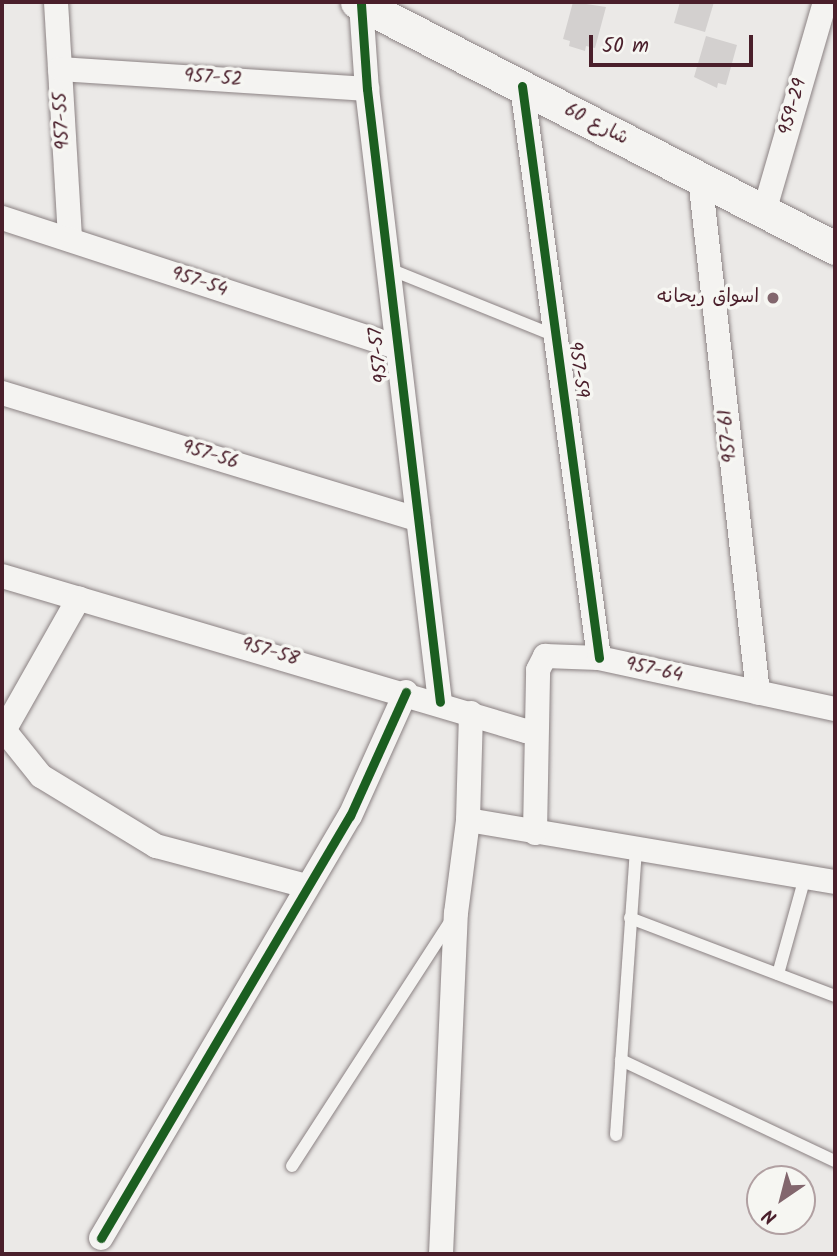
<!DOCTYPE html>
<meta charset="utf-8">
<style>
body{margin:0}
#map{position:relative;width:837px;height:1256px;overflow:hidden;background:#ebe9e7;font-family:Kalam,"Playpen Sans Arabic",sans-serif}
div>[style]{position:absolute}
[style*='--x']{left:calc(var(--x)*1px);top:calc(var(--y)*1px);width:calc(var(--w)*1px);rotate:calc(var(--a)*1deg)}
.building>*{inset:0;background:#d3d0cf}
.roads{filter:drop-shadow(0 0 2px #8b8283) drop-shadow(0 0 2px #8b8283)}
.lane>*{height:12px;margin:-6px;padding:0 6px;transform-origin:6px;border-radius:6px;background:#f4f3f1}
.street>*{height:24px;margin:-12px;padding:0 12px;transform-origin:12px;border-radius:12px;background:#f4f3f1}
.secondary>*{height:33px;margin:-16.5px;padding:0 16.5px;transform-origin:16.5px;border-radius:16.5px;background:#f4f3f1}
.cycleway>*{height:9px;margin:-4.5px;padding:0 4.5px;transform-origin:4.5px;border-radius:4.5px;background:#1b5e20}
.dots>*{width:19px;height:19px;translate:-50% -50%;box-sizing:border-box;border:4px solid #f6f6f2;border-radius:50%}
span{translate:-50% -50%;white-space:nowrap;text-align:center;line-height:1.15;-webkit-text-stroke:7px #f6f6f2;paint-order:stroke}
.street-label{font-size:19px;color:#4a1f2b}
.poi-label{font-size:19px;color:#4a1f2b}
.right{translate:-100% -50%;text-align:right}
.frame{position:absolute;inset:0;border:4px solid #4a1f2b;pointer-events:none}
.north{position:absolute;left:746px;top:1165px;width:70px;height:70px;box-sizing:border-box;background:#f6f6f2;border:2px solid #b1a0a2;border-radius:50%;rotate:215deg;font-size:19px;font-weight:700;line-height:28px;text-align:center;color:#4a1f2b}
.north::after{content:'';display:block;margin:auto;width:24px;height:32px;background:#82666d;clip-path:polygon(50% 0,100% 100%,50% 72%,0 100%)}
.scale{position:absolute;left:589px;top:35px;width:164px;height:32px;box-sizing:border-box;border:4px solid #4a1f2b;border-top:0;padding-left:9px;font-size:21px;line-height:24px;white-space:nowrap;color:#4a1f2b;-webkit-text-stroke:5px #f6f6f2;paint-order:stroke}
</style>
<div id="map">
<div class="building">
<i style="clip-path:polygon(573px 2px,606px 7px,595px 48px,586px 46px,585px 51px,569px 46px,570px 41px,563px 39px)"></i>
<i style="clip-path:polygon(680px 2px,714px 2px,705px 32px,674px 23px)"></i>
<i style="clip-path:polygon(706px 36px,737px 45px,726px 85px,718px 83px,717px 88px,694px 77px)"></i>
</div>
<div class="roads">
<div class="lane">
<i style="--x:387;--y:268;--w:181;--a:22"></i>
<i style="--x:630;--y:918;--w:219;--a:20.8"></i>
<i style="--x:778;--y:974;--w:101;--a:-74.4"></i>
<i style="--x:621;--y:1060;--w:237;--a:25.3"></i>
<i style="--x:616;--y:1135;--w:287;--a:-86"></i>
<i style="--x:292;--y:1166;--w:294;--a:-57.1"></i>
</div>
<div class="street">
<i style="--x:56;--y:2;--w:238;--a:86.6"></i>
<i style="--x:361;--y:4;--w:85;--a:86"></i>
<i style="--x:367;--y:89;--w:617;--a:83.21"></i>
<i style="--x:60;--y:69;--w:308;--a:3.7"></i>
<i style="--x:522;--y:86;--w:577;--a:82.33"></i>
<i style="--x:700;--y:178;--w:518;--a:83.57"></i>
<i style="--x:764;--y:212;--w:219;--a:-73.8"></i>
<i style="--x:2;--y:218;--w:416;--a:18.1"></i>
<i style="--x:2;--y:393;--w:435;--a:16.9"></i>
<i style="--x:2;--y:576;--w:546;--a:16.48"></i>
<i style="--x:526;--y:731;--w:10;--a:-17"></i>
<i style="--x:4;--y:730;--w:59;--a:51.2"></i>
<i style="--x:41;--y:776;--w:135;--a:31.3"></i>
<i style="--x:156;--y:846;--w:155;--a:14.9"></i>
<i style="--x:2;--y:734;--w:156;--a:-60.5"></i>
<i style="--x:468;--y:820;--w:372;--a:9.6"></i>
<i style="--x:535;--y:833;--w:163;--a:-88.9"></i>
<i style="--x:538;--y:670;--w:16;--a:-63"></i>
<i style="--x:545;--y:656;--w:54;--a:2.1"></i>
<i style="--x:599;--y:658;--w:241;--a:12.2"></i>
<i style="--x:101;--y:1238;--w:490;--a:-59.5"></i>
<i style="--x:350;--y:816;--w:136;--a:-65.7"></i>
<i style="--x:441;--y:1254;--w:341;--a:-87.5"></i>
<i style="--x:456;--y:913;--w:94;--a:-82.6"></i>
<i style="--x:468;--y:820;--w:107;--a:-88.4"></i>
</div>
<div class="secondary">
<i style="--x:357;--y:2;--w:538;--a:27.23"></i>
</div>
</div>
<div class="cycleway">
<i style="--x:361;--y:4;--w:85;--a:86"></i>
<i style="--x:367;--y:89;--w:617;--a:83.21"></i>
<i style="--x:522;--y:86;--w:577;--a:82.33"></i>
<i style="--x:101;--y:1238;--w:490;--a:-59.5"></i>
<i style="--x:350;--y:816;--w:136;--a:-65.7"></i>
</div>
<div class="dots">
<i style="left:773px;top:298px;background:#82666d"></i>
</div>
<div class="street-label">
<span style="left:213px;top:79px;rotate:4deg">957-52</span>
<span style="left:794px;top:107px;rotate:-74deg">959-29</span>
<span style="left:63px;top:121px;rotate:-93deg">957-55</span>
<span style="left:596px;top:125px;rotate:27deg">شارع 60</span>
<span style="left:199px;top:283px;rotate:18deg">957-54</span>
<span style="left:380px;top:355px;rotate:-97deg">957-57</span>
<span style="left:577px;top:370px;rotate:82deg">957-59</span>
<span style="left:729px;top:436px;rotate:-96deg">957-61</span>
<span style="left:210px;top:456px;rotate:17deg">957-56</span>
<span style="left:270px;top:653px;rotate:16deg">957-58</span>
<span style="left:654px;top:671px;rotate:12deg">957-64</span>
</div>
<div class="poi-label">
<span class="right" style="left:759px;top:298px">اسواق ريحانه</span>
</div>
<div class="frame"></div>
<div class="north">N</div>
<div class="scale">50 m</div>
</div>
